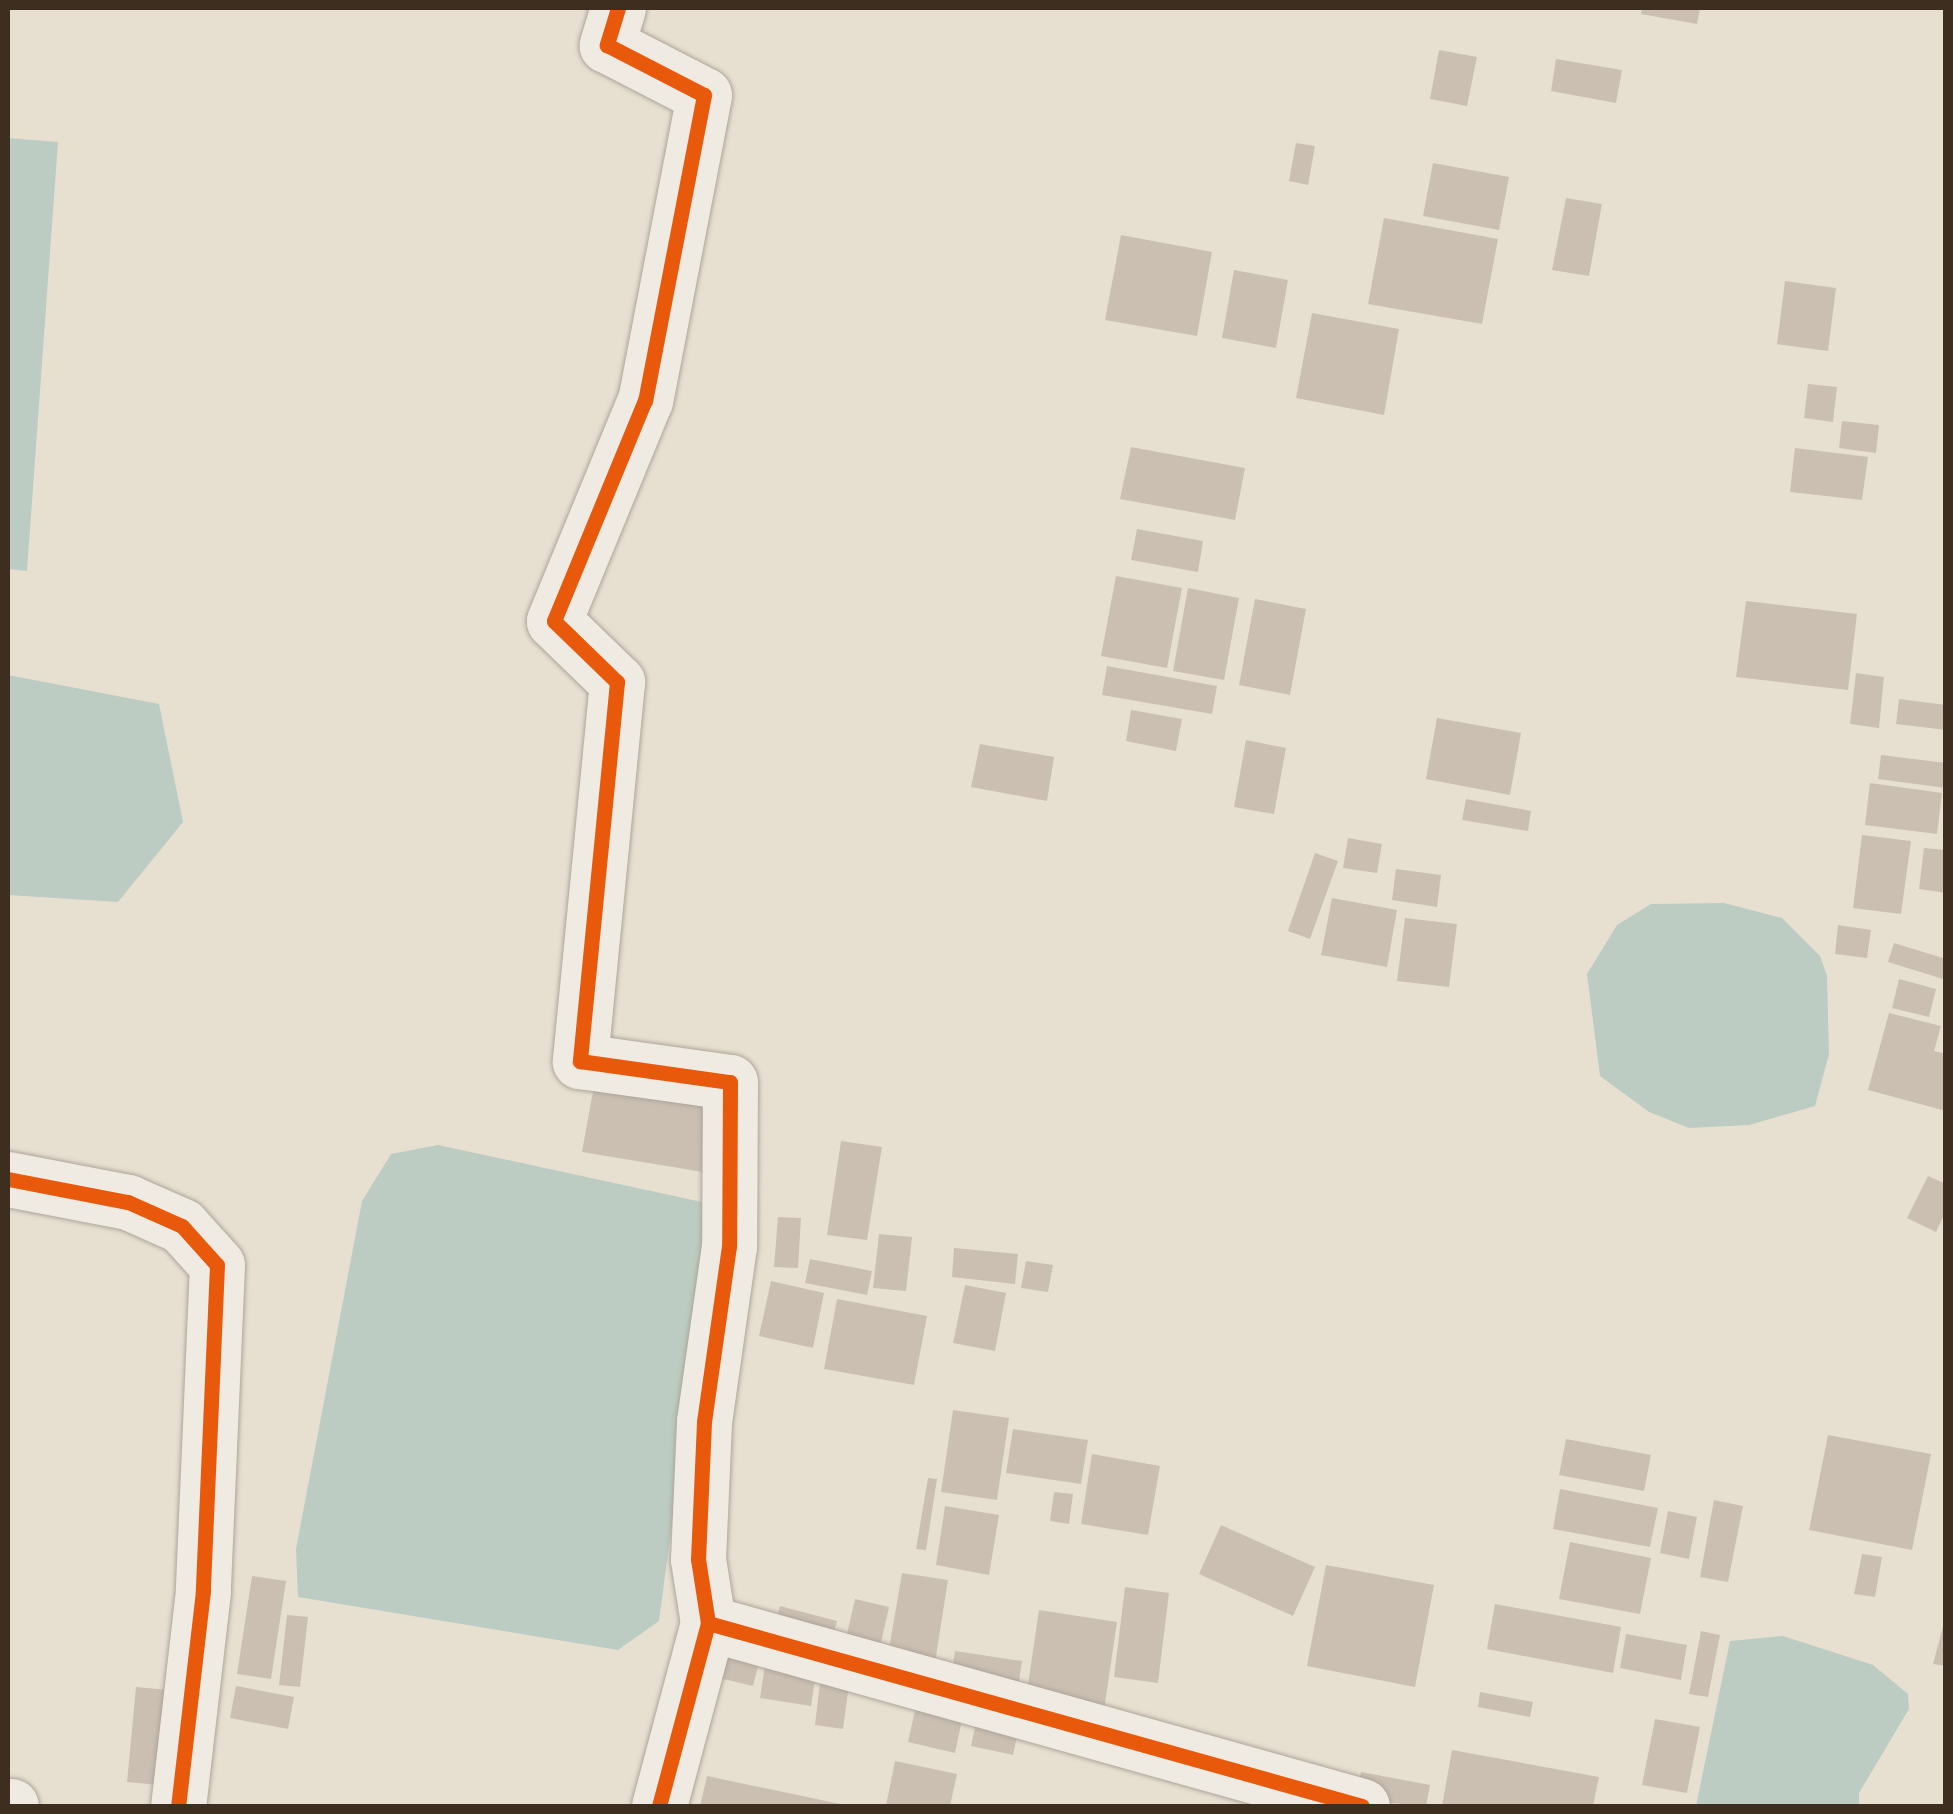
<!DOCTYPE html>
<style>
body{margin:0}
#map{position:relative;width:1953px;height:1814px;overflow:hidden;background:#e7e0d1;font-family:"Times New Roman",serif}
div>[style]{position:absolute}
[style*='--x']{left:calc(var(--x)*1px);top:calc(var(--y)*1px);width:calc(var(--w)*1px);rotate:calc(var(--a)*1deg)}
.water>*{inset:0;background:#bcccc2}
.building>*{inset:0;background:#cbbfb2}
.roads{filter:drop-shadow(0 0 2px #ada599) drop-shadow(0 0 2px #ada599)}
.minor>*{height:55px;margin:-27.5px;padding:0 27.5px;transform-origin:27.5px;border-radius:27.5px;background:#efebe3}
.cycleway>*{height:15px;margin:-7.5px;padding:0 7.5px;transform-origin:7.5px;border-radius:7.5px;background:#e8590c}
span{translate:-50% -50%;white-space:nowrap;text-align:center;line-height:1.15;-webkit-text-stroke:8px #f7eed8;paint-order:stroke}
.frame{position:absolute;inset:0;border:10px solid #3d2e20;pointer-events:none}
</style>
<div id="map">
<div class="water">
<i style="clip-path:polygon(8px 138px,58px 142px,27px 571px,8px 569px)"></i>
<i style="clip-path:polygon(8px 675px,159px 704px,183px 822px,118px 902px,8px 895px)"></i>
<i style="clip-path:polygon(1724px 903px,1782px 918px,1820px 956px,1827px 976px,1829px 1054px,1815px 1106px,1749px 1125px,1689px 1128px,1649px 1112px,1600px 1076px,1587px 974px,1617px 925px,1651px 904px)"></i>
<i style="clip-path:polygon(438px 1145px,702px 1202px,712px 1223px,659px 1621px,618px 1650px,298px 1597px,296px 1549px,362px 1201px,391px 1154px)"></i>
<i style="clip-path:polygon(1783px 1636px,1873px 1665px,1908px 1694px,1909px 1709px,1859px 1793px,1859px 1806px,1696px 1806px,1730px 1641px)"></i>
</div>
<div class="building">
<i style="clip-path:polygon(1642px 8px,1700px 8px,1697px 24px,1641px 14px)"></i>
<i style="clip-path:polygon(1439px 50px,1477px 57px,1467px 106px,1430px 99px)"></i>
<i style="clip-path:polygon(1556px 59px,1622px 70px,1616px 103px,1551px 91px)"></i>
<i style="clip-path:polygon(1296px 143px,1315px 146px,1308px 185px,1289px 181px)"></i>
<i style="clip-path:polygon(1433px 163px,1509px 177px,1499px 230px,1423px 216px)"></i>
<i style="clip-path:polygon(1566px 198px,1602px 204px,1589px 276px,1552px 270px)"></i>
<i style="clip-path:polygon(1384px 218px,1498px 239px,1482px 324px,1368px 304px)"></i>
<i style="clip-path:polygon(1121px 235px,1212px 252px,1197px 336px,1105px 320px)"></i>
<i style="clip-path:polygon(1234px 270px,1288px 280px,1276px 348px,1222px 338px)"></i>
<i style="clip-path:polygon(1785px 281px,1836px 288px,1828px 351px,1777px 344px)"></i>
<i style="clip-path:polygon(1312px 313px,1399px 329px,1384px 415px,1296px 398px)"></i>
<i style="clip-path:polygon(1808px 384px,1837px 387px,1833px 422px,1804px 418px)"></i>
<i style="clip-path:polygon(1842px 421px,1879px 425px,1876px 453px,1839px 448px)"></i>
<i style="clip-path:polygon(1131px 447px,1245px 468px,1235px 520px,1120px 499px)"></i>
<i style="clip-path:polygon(1795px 448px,1868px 457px,1862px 500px,1790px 492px)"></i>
<i style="clip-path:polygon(1137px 529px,1203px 541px,1198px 572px,1131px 560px)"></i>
<i style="clip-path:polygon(1116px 576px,1182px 588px,1167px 668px,1101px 656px)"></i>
<i style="clip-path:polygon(1188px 588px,1239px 598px,1224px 680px,1173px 671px)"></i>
<i style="clip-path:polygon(1255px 599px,1306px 609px,1290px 695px,1239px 685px)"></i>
<i style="clip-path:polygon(1746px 601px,1857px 614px,1848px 690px,1736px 677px)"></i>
<i style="clip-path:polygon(1107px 666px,1217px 686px,1212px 714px,1102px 695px)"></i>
<i style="clip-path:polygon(1856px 673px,1884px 677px,1879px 728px,1850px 724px)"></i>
<i style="clip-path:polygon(1899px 699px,1946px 705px,1946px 730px,1896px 724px)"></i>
<i style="clip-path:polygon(1131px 710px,1182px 719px,1176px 751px,1126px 741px)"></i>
<i style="clip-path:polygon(1437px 718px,1521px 733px,1510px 795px,1426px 779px)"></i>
<i style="clip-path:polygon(1246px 740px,1286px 748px,1274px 814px,1234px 807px)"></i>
<i style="clip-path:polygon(980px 744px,1054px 757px,1047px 801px,971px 787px)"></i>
<i style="clip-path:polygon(1881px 755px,1946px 763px,1946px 788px,1878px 779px)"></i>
<i style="clip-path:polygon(1870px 783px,1942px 793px,1937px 834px,1865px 825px)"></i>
<i style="clip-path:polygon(1466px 799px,1531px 811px,1528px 831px,1462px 820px)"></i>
<i style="clip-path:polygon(1862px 835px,1911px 841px,1901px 914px,1853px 908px)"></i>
<i style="clip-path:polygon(1348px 838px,1382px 844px,1377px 873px,1343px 868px)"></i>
<i style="clip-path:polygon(1924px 848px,1946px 850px,1946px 893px,1919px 889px)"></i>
<i style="clip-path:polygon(1315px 853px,1338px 861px,1310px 939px,1288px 931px)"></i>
<i style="clip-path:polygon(1396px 869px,1441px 875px,1437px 907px,1392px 900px)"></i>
<i style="clip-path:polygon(1332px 898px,1397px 910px,1387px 967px,1321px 955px)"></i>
<i style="clip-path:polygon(1405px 918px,1457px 924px,1449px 987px,1397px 981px)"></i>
<i style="clip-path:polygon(1838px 925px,1871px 930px,1867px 958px,1835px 954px)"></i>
<i style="clip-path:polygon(1894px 943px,1946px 959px,1946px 980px,1888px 962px)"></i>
<i style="clip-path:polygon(1899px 979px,1936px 989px,1929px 1017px,1892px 1008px)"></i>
<i style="clip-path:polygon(1889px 1013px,1941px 1026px,1934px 1051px,1946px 1054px,1946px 1111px,1868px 1090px)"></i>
<i style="clip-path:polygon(595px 1080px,715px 1099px,703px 1172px,582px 1152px)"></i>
<i style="clip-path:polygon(841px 1141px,882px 1147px,867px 1240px,827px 1235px)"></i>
<i style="clip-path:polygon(1928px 1176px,1946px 1184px,1946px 1211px,1936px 1232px,1907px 1218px)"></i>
<i style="clip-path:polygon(778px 1217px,801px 1218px,798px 1268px,774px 1267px)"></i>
<i style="clip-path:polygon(879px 1234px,912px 1237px,906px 1291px,873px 1288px)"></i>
<i style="clip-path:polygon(954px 1248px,1018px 1254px,1015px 1284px,952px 1277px)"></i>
<i style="clip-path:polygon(810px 1259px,872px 1271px,867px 1295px,805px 1283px)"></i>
<i style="clip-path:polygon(1026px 1261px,1053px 1265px,1048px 1292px,1021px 1288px)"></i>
<i style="clip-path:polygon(771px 1281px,824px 1293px,813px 1348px,759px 1336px)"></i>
<i style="clip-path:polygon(965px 1285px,1006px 1293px,995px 1351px,953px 1343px)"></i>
<i style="clip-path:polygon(837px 1299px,927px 1316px,914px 1385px,824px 1369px)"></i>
<i style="clip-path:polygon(953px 1410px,1009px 1418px,997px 1500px,941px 1492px)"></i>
<i style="clip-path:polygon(1013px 1429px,1088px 1440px,1081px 1484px,1006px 1473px)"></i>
<i style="clip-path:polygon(1828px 1435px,1931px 1454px,1912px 1550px,1809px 1530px)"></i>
<i style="clip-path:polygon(1566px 1439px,1651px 1455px,1644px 1491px,1559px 1475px)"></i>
<i style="clip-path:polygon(1092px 1454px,1160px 1466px,1148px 1535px,1081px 1524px)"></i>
<i style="clip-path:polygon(928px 1478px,937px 1479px,926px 1550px,916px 1549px)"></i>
<i style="clip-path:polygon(1560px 1489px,1658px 1508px,1650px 1547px,1553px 1529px)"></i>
<i style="clip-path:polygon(1054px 1492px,1073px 1494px,1069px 1524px,1050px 1521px)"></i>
<i style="clip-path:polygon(1714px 1500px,1743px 1506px,1728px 1582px,1700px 1577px)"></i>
<i style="clip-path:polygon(945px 1506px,999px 1515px,989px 1575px,936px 1565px)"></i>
<i style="clip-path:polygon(1668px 1511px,1697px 1517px,1689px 1559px,1660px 1553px)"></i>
<i style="clip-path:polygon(1221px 1525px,1315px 1567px,1293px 1616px,1199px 1574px)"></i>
<i style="clip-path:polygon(1570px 1542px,1651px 1558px,1640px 1614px,1559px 1599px)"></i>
<i style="clip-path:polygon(1862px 1554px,1882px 1557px,1875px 1597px,1854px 1594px)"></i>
<i style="clip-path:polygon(1326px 1565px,1434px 1585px,1415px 1687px,1307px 1666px)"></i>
<i style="clip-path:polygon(902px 1573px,948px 1580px,934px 1669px,887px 1661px)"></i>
<i style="clip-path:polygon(252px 1576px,286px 1581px,271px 1679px,237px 1674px)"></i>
<i style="clip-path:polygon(1125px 1587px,1169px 1593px,1158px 1683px,1114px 1677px)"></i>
<i style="clip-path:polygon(855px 1599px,889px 1607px,878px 1656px,844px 1647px)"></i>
<i style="clip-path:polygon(1495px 1604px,1621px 1627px,1613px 1673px,1487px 1649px)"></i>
<i style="clip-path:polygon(780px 1606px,837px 1621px,830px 1646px,773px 1630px)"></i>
<i style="clip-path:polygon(1039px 1610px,1117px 1622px,1104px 1710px,1026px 1698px)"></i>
<i style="clip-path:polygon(287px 1615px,308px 1617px,300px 1687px,279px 1685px)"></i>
<i style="clip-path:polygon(1946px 1615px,1946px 1666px,1933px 1664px)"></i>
<i style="clip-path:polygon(1701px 1631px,1720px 1635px,1708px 1697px,1689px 1694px)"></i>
<i style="clip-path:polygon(1626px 1634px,1687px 1645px,1681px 1680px,1620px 1668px)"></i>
<i style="clip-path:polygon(722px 1648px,760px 1658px,753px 1686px,715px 1677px)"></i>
<i style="clip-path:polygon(955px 1651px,1022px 1661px,1017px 1694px,950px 1683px)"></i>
<i style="clip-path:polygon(766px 1658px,817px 1666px,811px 1706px,760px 1698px)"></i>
<i style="clip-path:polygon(821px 1674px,850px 1677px,843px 1729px,815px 1725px)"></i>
<i style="clip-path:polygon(236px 1686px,294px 1697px,288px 1729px,230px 1718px)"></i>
<i style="clip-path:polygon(136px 1687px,169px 1690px,159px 1785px,127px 1782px)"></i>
<i style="clip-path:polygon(1480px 1692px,1533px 1702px,1530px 1717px,1478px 1707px)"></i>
<i style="clip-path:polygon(915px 1710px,962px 1720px,955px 1753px,908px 1742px)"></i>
<i style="clip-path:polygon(978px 1713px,1020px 1722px,1013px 1755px,971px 1746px)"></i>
<i style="clip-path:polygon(1655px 1719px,1700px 1727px,1687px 1793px,1642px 1785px)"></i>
<i style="clip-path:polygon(1452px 1750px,1599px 1777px,1593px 1806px,1442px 1806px)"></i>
<i style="clip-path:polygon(895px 1761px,957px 1774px,950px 1806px,886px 1806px)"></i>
<i style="clip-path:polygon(1361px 1772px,1430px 1785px,1426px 1806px,1355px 1800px)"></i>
<i style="clip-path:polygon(707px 1776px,845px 1805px,845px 1806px,700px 1806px)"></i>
</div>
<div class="roads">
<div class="minor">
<i style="--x:618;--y:8;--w:39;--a:107"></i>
<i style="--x:607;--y:45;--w:109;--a:27.3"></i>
<i style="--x:704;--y:95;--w:311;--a:100.9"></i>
<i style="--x:645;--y:400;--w:239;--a:112.4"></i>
<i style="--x:554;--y:621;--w:88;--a:44.1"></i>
<i style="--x:617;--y:682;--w:381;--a:95.6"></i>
<i style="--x:580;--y:1061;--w:151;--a:8"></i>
<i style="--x:730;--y:1082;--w:164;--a:90.3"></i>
<i style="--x:729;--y:1246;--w:178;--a:98.1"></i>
<i style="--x:704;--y:1422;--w:137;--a:92.5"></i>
<i style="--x:698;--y:1559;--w:65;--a:81.1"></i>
<i style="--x:8;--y:1179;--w:122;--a:10.9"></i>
<i style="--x:128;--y:1202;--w:59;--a:24"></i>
<i style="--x:182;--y:1226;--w:52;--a:48.1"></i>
<i style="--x:217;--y:1265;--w:326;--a:92.5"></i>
<i style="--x:203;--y:1591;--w:216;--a:96.6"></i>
<i style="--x:8;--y:1806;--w:3;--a:0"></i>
<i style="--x:659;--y:1806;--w:189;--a:-75"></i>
<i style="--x:708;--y:1623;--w:679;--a:15.63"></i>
</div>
</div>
<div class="cycleway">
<i style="--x:618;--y:8;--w:39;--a:107"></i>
<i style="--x:607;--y:45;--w:109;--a:27.3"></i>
<i style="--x:704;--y:95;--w:311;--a:100.9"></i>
<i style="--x:645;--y:400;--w:239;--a:112.4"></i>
<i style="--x:554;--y:621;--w:88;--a:44.1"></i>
<i style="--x:617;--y:682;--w:381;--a:95.6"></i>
<i style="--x:580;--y:1061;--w:151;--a:8"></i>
<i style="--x:730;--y:1082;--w:164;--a:90.3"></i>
<i style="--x:729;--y:1246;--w:178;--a:98.1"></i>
<i style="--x:704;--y:1422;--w:137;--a:92.5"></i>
<i style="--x:698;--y:1559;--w:65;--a:81.1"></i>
<i style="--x:8;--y:1179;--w:122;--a:10.9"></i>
<i style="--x:128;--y:1202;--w:59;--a:24"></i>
<i style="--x:182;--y:1226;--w:52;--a:48.1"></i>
<i style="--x:217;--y:1265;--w:326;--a:92.5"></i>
<i style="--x:203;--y:1591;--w:216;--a:96.6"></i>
<i style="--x:659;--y:1806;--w:189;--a:-75"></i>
<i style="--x:708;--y:1623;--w:679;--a:15.63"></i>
</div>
<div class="frame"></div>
</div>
